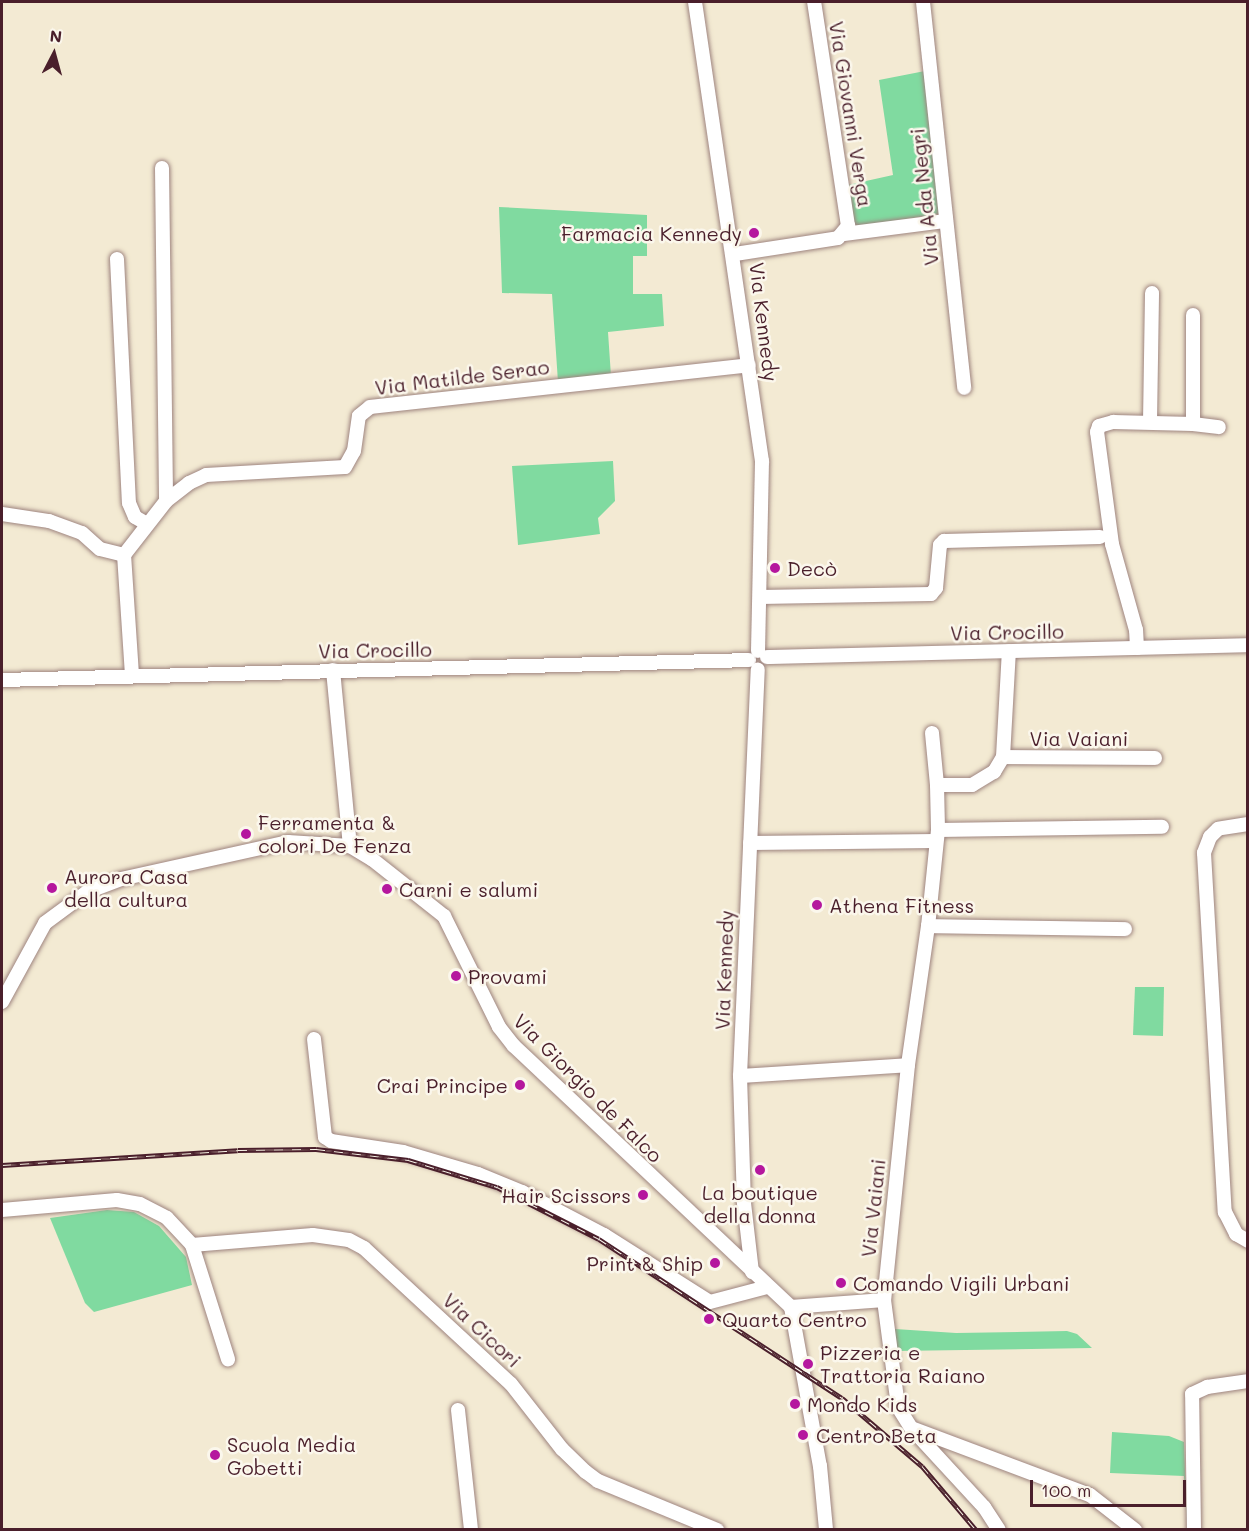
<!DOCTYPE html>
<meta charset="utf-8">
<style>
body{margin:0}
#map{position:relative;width:1249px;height:1531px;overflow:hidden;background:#f3ead3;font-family:Mali,sans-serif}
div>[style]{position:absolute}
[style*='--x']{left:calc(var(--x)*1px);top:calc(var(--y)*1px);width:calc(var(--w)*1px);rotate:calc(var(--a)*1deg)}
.green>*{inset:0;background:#80daa0}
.roads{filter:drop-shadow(0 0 2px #9e847f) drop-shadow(0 0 2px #9e847f)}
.minor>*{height:14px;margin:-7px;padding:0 7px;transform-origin:7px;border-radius:7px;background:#fff}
.rail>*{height:5px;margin-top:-2.5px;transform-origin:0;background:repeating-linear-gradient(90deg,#fbf7ec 0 9px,#4a1f2b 0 18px);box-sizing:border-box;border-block:2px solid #4a1f2b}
.dots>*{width:16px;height:16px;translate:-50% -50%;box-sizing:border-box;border:3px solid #fbf7ec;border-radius:50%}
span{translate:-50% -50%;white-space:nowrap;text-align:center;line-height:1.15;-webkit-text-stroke:5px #fbf7ec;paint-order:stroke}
.street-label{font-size:20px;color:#4a1f2b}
.poi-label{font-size:20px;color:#4a1f2b}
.right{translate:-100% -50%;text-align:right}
.left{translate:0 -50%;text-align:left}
.frame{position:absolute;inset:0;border:3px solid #4a1f2b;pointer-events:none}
.north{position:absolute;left:24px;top:24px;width:60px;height:60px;-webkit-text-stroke:4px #fbf7ec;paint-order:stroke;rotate:6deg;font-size:16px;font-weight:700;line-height:24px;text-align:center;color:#4a1f2b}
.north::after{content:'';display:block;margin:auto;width:21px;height:27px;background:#4a1f2b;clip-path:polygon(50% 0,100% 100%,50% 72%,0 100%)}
.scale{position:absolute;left:1030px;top:1480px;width:156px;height:27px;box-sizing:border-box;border:3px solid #4a1f2b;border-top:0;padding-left:8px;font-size:18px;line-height:21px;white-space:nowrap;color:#4a1f2b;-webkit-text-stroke:4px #fbf7ec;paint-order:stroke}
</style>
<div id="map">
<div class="green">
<i style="clip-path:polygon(925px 71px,939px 214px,855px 227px,848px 185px,893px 175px,879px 80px)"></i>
<i style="clip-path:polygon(499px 207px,647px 215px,647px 256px,633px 256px,633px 294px,662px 294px,664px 326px,608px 332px,611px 376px,558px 382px,552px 294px,502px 293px)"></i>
<i style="clip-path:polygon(613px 461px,615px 501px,598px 518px,600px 534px,518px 545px,512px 466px)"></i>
<i style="clip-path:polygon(1135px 987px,1164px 987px,1163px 1036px,1133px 1035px)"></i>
<i style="clip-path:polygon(107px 1210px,134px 1212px,159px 1226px,186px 1257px,192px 1285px,94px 1312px,85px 1303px,50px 1218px)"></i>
<i style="clip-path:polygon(895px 1329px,956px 1333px,1067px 1331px,1077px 1334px,1092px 1348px,895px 1351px)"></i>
<i style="clip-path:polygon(1112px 1432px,1169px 1436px,1184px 1442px,1187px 1529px,1184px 1476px,1110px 1473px)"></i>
</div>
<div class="roads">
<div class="minor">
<i style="--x:695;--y:2;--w:464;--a:81.7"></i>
<i style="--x:762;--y:461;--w:190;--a:91.2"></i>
<i style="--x:923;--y:2;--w:388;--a:83.9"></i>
<i style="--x:162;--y:168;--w:333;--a:89.3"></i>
<i style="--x:844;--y:234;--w:103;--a:-7.3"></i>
<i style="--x:735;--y:254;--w:104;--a:-8.8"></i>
<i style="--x:838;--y:238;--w:16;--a:-50"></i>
<i style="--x:848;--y:226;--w:227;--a:-98.6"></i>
<i style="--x:117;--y:259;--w:244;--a:87.2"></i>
<i style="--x:129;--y:503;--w:15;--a:67"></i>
<i style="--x:135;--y:517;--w:14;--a:30"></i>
<i style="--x:1150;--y:422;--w:129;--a:-89.1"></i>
<i style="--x:1193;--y:424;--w:26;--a:7"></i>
<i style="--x:2;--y:514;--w:48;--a:8.5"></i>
<i style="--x:49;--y:521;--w:35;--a:20"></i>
<i style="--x:82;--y:533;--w:24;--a:42"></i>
<i style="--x:100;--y:549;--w:25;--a:14"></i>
<i style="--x:760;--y:597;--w:171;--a:-1"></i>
<i style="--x:931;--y:594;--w:8;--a:-50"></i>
<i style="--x:936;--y:588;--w:43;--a:-84.7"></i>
<i style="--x:940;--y:545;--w:6;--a:-45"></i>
<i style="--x:944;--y:541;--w:156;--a:-1.5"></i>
<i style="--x:1137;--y:648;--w:18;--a:-93"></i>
<i style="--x:1136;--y:630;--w:89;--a:-105.6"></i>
<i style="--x:1112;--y:544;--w:113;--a:-97.6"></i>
<i style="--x:1097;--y:432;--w:6;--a:-72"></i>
<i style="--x:1099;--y:426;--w:15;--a:-16"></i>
<i style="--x:1113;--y:422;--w:80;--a:1.4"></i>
<i style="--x:1193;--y:424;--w:109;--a:-90"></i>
<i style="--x:767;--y:657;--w:481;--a:-1.4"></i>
<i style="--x:333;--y:670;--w:177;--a:84.5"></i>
<i style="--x:132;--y:675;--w:120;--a:-93.8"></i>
<i style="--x:124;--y:555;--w:68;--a:-52.1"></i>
<i style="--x:166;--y:501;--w:29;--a:-38"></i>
<i style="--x:189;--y:483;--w:19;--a:-25"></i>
<i style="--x:206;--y:475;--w:139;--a:-3.3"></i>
<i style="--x:345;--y:467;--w:18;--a:-61"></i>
<i style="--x:354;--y:451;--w:35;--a:-82"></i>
<i style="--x:359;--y:416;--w:14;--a:-39"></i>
<i style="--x:370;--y:407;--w:381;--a:-6.3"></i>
<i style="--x:2;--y:680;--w:747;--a:-1.53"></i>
<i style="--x:932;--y:733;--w:52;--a:84.5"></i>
<i style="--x:937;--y:785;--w:35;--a:0"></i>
<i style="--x:972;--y:785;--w:26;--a:-31"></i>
<i style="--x:994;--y:772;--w:17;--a:-59"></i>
<i style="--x:1003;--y:757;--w:106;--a:-86.8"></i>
<i style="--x:1003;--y:757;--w:152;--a:0.4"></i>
<i style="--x:937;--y:785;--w:45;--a:88.7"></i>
<i style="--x:938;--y:830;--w:97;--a:95.9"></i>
<i style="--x:928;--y:926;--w:140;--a:98.2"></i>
<i style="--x:908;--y:1065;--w:236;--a:95.8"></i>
<i style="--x:884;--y:1300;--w:108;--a:82.5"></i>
<i style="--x:898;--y:1407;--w:26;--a:58"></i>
<i style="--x:912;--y:1429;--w:106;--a:47.3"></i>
<i style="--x:984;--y:1507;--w:27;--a:57"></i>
<i style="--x:1248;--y:824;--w:30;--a:171"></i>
<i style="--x:1218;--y:829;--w:11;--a:135"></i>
<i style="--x:1210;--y:837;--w:17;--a:111"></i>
<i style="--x:1204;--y:853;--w:360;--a:86.7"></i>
<i style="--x:1225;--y:1212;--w:25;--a:63"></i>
<i style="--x:1236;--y:1234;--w:14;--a:30"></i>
<i style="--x:938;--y:830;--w:224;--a:-0.8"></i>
<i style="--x:750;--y:843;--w:186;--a:-0.6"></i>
<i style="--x:928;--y:926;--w:197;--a:0.9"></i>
<i style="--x:2;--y:1002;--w:90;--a:-61.4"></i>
<i style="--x:45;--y:923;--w:52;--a:-36.4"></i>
<i style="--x:87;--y:892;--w:36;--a:-21"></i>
<i style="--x:121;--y:879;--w:171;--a:-12.5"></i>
<i style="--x:288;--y:842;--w:62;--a:3.7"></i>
<i style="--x:350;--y:846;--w:26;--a:31"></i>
<i style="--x:372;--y:859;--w:92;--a:38.4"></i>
<i style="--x:444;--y:916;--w:124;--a:63.6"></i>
<i style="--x:499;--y:1027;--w:24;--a:52"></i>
<i style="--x:514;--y:1046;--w:381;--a:43.3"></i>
<i style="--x:791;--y:1307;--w:162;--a:79.7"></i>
<i style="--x:820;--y:1466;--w:64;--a:84.6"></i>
<i style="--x:314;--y:1039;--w:99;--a:83.6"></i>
<i style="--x:325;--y:1137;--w:7;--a:34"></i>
<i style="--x:331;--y:1141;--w:73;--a:8.7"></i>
<i style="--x:403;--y:1152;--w:78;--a:16.3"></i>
<i style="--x:478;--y:1174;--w:48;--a:22.2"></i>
<i style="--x:522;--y:1192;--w:93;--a:27.7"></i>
<i style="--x:604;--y:1235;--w:125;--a:32.3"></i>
<i style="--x:710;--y:1302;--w:59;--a:-14.7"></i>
<i style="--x:740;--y:1076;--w:168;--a:-3.7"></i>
<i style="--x:2;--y:1210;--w:115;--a:-5"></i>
<i style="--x:117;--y:1200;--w:23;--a:10"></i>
<i style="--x:140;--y:1204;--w:30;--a:27"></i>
<i style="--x:167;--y:1218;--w:37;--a:47"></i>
<i style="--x:192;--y:1245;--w:120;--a:72.5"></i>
<i style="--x:192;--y:1245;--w:121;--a:-4.7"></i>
<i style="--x:313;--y:1235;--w:36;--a:8"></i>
<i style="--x:349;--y:1240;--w:17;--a:28"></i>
<i style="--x:364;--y:1248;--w:200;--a:42.8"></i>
<i style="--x:511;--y:1384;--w:83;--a:51.9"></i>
<i style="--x:562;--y:1449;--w:33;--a:44"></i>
<i style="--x:586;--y:1472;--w:15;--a:37"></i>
<i style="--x:598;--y:1481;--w:129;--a:22.4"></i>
<i style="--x:752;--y:1272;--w:69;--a:-96.6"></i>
<i style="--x:744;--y:1203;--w:127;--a:-91.8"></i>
<i style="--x:740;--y:1076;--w:407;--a:-87.5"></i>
<i style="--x:791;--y:1307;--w:93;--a:-4.3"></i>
<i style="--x:458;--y:1410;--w:121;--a:83.8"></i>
<i style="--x:914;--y:1429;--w:188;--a:20.6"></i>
<i style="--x:1090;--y:1495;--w:57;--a:37.9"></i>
<i style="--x:1194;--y:1530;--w:136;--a:-90.8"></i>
<i style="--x:1192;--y:1394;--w:17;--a:-25"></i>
<i style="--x:1207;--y:1387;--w:41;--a:-8.3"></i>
</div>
</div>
<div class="rail">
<i style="--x:2;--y:1165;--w:236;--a:-3.6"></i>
<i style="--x:238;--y:1150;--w:78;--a:-0.7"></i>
<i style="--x:316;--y:1149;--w:93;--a:6.8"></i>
<i style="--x:408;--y:1160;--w:93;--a:16.9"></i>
<i style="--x:497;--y:1187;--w:114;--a:27"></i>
<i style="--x:599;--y:1239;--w:290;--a:33.2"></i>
<i style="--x:842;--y:1398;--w:105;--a:40.4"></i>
<i style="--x:922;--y:1466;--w:84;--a:49.8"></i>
</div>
<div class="dots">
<i style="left:754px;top:233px;background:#b5179e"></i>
<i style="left:775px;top:568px;background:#b5179e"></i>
<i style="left:246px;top:834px;background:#b5179e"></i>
<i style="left:52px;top:888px;background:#b5179e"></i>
<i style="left:387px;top:889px;background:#b5179e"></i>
<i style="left:817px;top:905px;background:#b5179e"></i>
<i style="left:456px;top:976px;background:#b5179e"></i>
<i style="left:520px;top:1085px;background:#b5179e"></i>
<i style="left:760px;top:1170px;background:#b5179e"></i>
<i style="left:643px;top:1195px;background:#b5179e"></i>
<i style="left:715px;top:1263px;background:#b5179e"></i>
<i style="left:841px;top:1283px;background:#b5179e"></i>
<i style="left:709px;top:1319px;background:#b5179e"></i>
<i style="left:808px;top:1364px;background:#b5179e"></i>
<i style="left:795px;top:1404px;background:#b5179e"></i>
<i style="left:803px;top:1435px;background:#b5179e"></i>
<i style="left:215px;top:1455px;background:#b5179e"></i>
</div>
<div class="street-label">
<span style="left:851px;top:114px;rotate:81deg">Via Giovanni Verga</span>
<span style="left:924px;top:197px;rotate:-96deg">Via Ada Negri</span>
<span style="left:764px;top:322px;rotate:83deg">Via Kennedy</span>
<span style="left:462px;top:377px;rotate:-7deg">Via Matilde Serao</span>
<span style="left:1007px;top:632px;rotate:-1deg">Via Crocillo</span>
<span style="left:375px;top:650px;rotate:-1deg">Via Crocillo</span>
<span style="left:1079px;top:738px">Via Vaiani</span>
<span style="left:724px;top:970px;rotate:-88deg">Via Kennedy</span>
<span style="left:588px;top:1088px;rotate:45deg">Via Giorgio de Falco</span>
<span style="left:873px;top:1208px;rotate:-84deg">Via Vaiani</span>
<span style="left:482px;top:1330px;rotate:43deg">Via Cicori</span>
</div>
<div class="poi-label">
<span class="right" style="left:742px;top:233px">Farmacia Kennedy</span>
<span class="left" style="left:787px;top:568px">Decò</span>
<span class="left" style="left:258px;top:834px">Ferramenta &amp;<br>colori De Fenza</span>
<span class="left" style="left:64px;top:888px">Aurora Casa<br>della cultura</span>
<span class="left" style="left:399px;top:889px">Carni e salumi</span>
<span class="left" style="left:829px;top:905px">Athena Fitness</span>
<span class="left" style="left:468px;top:976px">Provami</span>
<span class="right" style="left:508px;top:1085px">Crai Principe</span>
<span style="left:760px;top:1204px">La boutique<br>della donna</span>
<span class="right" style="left:631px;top:1195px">Hair Scissors</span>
<span class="right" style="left:703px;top:1263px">Print &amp; Ship</span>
<span class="left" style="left:853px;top:1283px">Comando Vigili Urbani</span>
<span class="left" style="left:722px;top:1319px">Quarto Centro</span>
<span class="left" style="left:820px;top:1364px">Pizzeria e<br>Trattoria Raiano</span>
<span class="left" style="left:807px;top:1404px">Mondo Kids</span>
<span class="left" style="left:816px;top:1435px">Centro Beta</span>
<span class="left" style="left:227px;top:1456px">Scuola Media<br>Gobetti</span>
</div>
<div class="frame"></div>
<div class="north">N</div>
<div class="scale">100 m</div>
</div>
